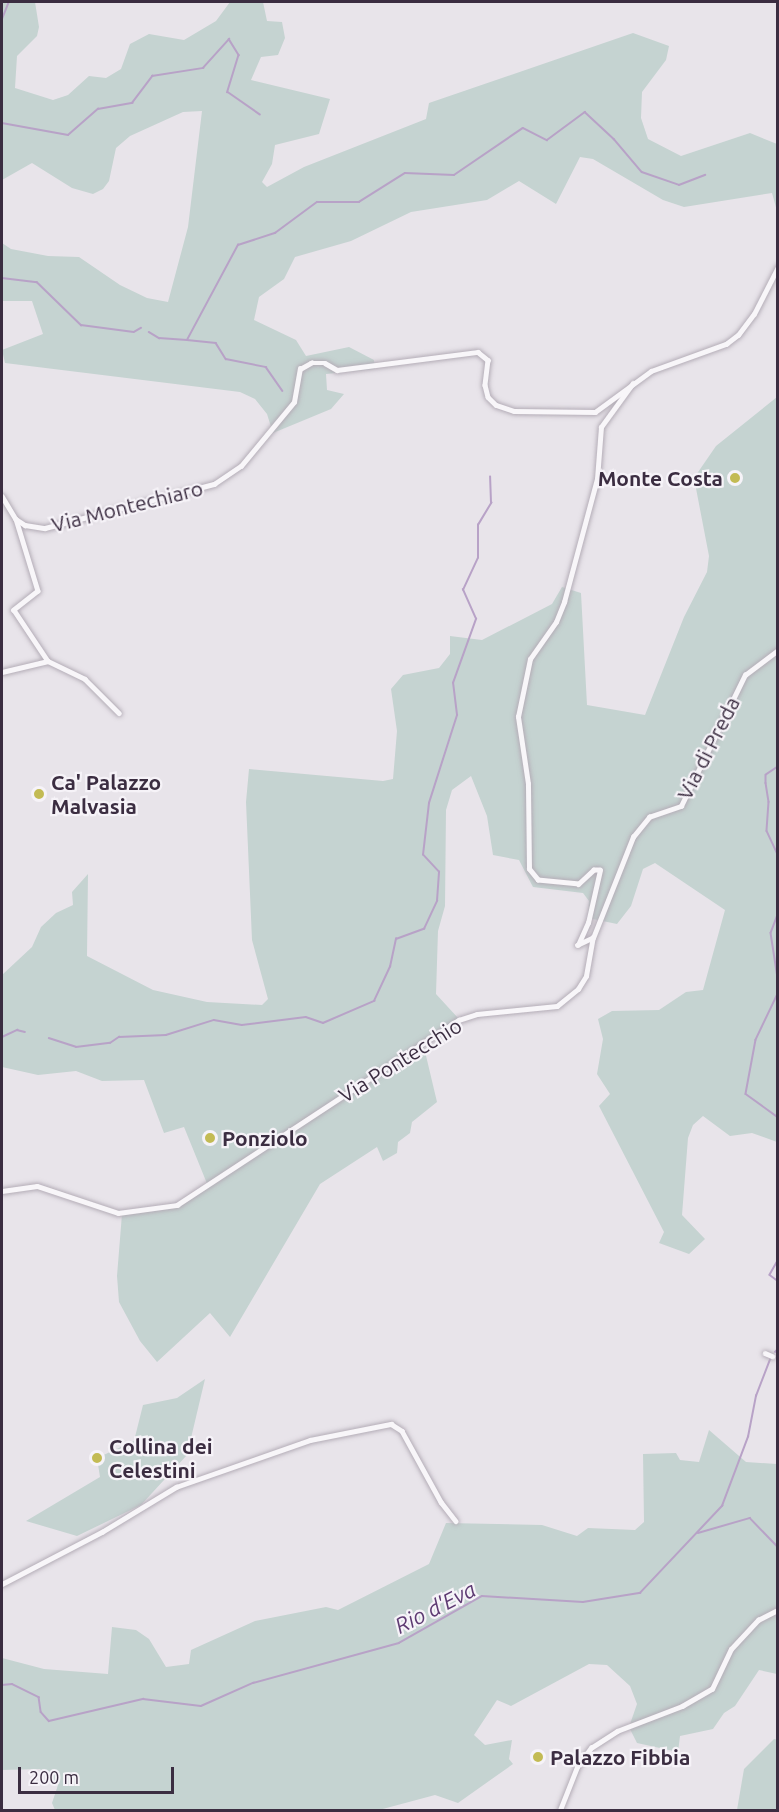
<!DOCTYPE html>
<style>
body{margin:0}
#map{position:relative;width:779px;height:1812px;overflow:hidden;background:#e8e4ea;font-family:Ubuntu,sans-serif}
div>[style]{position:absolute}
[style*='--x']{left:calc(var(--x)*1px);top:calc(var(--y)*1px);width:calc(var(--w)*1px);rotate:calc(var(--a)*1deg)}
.green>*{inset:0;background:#c5d3d1}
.stream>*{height:1.5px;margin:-0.75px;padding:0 0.75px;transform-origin:0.75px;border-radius:0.75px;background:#b8a2c7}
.roads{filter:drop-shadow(0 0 2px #b4adb7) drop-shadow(0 0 2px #b4adb7)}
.minor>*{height:4.5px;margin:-2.25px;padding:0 2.25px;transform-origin:2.25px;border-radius:2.25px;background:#f8f6f9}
.dots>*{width:16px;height:16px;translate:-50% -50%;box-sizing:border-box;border:3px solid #f6f3f8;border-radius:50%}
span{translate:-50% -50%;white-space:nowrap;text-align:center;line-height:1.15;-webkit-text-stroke:4.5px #f6f3f8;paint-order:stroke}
.poi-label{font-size:21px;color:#3b2d41;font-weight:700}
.right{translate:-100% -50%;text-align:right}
.left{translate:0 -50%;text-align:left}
.street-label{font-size:21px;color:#3b2d41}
.water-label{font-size:22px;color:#5d3a72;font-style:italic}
.frame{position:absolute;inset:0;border:3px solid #3b2d41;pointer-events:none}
.scale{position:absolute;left:18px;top:1767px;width:156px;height:27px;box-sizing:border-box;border:3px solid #3b2d41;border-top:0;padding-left:8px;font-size:18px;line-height:21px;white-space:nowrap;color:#3b2d41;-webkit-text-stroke:4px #f6f3f8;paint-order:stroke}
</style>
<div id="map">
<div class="green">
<i style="clip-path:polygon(2px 2px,35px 2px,39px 27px,37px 36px,17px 56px,15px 88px,53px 100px,68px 95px,89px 76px,106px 78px,121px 69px,130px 44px,149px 34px,184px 40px,216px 21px,230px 2px,263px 2px,267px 21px,282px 22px,285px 38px,278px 55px,261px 57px,251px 80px,330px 99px,319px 134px,275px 145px,272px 164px,262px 182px,267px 187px,304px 167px,426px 119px,429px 103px,633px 33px,669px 46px,666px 60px,642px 92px,641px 118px,648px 139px,681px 156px,750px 133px,777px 144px,777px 211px,772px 193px,684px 207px,663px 200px,593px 159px,580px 157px,556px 204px,519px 181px,487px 200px,411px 212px,351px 241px,295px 257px,284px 279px,259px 297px,254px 320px,296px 340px,306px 356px,349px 347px,374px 360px,375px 369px,326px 374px,327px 390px,344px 394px,331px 409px,273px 433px,267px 414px,255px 399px,240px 392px,5px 363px,2px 350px,43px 334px,32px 301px,2px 301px,2px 243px,11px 249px,48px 256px,79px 257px,120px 285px,147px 298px,168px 302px,188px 227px,202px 111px,183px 112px,130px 136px,116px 148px,109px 181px,103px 189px,93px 194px,72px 188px,32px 163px,2px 180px)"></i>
<i style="clip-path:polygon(777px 397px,777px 1142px,752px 1133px,730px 1136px,703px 1116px,693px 1125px,688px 1138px,682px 1215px,705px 1239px,689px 1254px,659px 1243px,664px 1232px,599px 1106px,610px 1094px,597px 1074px,603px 1039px,598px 1019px,612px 1011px,659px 1010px,686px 992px,703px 990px,725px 910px,655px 863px,643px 869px,631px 906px,617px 924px,588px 918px,589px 901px,583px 893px,533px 887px,519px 860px,493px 855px,487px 816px,471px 776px,452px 790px,446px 810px,445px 906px,438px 931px,436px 994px,458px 1018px,423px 1043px,437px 1102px,412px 1122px,410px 1133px,398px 1142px,397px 1153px,383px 1161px,377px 1147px,320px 1184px,230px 1337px,210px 1313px,157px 1362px,140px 1341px,119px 1302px,117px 1276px,122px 1214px,166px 1209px,208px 1186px,184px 1127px,164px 1133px,144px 1080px,102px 1081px,76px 1071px,38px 1075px,2px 1067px,2px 975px,32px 947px,41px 927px,56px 913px,73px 905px,72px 892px,88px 874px,87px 956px,153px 990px,207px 1002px,262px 1005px,268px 999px,252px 940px,246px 802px,249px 769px,383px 781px,393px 779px,397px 731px,391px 689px,403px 675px,439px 668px,450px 654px,450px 636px,482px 640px,552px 604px,562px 587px,581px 593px,587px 705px,645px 715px,684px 617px,707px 572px,709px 556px,694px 478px,716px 446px)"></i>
<i style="clip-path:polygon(205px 1379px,187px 1455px,141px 1505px,77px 1536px,26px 1521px,100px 1477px,97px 1458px,134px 1441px,143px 1405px,177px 1398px)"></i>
<i style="clip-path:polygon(709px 1430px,746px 1462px,777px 1464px,777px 1674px,759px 1670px,735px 1706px,724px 1713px,713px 1729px,680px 1736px,678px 1752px,637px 1743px,629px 1727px,637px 1704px,630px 1686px,607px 1665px,589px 1664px,511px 1706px,497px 1700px,474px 1735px,485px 1745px,512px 1740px,509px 1759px,513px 1764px,458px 1803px,435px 1795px,379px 1810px,55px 1810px,52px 1803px,58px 1785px,40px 1769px,2px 1770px,2px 1658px,44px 1669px,108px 1674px,112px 1627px,136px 1630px,149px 1639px,166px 1667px,189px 1664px,191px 1650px,255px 1621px,326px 1607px,338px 1610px,429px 1564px,446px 1523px,542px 1525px,577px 1536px,588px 1528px,635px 1530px,644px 1522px,643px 1454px,676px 1453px,680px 1460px,699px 1462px)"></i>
<i style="clip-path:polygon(774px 1739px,778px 1740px,777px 1810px,737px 1810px,744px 1769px)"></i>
</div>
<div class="stream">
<i style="--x:2;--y:19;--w:18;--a:-68"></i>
<i style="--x:2;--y:123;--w:67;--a:10.3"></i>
<i style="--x:68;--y:135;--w:40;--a:-41"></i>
<i style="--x:98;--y:109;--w:35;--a:-10"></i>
<i style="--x:132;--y:103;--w:34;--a:-53"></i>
<i style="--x:152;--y:76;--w:52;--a:-8.9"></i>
<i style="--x:203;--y:68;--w:39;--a:-48"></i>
<i style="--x:229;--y:39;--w:19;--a:58"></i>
<i style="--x:239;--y:55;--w:39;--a:107"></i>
<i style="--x:228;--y:92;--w:39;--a:35"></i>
<i style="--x:2;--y:278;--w:35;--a:7"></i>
<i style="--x:37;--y:282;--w:62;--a:44.3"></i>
<i style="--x:81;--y:325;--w:53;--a:7.5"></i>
<i style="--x:134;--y:332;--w:8;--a:-30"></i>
<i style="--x:149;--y:332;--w:12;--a:31"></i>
<i style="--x:159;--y:338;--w:28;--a:4"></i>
<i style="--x:187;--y:340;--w:108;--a:-61.8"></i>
<i style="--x:238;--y:245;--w:39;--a:-18"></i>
<i style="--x:275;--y:233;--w:52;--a:-36.4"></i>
<i style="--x:317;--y:202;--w:42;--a:0"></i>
<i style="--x:359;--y:202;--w:54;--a:-32.2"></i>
<i style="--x:405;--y:173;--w:49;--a:2.3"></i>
<i style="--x:454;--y:175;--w:83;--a:-34.3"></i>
<i style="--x:523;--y:128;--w:27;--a:27"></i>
<i style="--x:547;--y:140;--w:47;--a:-36.4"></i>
<i style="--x:585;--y:112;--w:40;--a:43"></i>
<i style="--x:614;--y:139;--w:43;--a:49.7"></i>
<i style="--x:642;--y:172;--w:39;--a:19"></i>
<i style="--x:679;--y:185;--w:28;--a:-21"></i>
<i style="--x:187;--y:340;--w:29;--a:6"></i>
<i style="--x:216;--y:343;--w:19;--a:58"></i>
<i style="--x:226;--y:359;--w:41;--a:11.3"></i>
<i style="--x:266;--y:367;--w:29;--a:55"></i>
<i style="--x:778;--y:767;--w:14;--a:146"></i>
<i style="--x:766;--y:775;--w:8;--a:90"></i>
<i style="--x:766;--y:783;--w:19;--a:81"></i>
<i style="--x:769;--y:802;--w:29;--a:94"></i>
<i style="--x:767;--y:831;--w:26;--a:65"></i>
<i style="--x:778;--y:915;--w:19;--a:111"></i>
<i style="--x:771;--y:933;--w:46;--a:81.2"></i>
<i style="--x:778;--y:994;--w:51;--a:115.6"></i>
<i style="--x:756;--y:1040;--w:55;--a:100.5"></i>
<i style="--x:746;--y:1094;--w:39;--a:36"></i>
<i style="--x:2;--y:1037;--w:17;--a:-25"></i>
<i style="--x:17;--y:1030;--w:8;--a:14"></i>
<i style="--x:49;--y:1038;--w:28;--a:18"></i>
<i style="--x:76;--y:1047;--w:34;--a:-7"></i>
<i style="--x:110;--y:1043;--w:11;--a:-34"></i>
<i style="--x:119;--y:1037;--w:47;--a:-2.4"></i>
<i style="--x:166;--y:1035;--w:50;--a:-17.4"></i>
<i style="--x:214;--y:1020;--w:28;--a:10"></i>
<i style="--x:242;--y:1025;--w:64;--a:-7.1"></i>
<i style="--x:306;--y:1017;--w:18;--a:19"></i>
<i style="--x:323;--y:1023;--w:56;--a:-23.3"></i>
<i style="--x:374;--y:1001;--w:38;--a:-65"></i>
<i style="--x:390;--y:967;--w:29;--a:-78"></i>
<i style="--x:396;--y:939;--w:30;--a:-20"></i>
<i style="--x:424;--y:929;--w:31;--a:-65"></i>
<i style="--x:437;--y:901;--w:29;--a:-86"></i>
<i style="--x:439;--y:872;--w:23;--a:-133"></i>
<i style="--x:423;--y:855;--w:52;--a:-83.4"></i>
<i style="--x:429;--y:803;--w:92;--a:-72.3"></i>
<i style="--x:457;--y:715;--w:32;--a:-97"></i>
<i style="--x:453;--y:683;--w:68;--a:-70.2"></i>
<i style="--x:476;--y:619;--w:32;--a:-114"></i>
<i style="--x:463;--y:590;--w:35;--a:-65"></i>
<i style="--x:478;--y:558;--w:33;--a:-90"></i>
<i style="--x:478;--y:525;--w:26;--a:-59"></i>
<i style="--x:491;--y:503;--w:26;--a:-92"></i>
<i style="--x:778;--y:1261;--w:16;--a:120"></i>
<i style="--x:770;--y:1275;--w:10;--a:37"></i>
<i style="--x:775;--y:1352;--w:4;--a:-45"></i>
<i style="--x:698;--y:1533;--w:54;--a:-16.1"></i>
<i style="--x:750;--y:1518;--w:40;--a:46"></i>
<i style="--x:2;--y:1685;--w:10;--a:-6"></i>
<i style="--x:12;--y:1684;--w:30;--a:26"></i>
<i style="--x:39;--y:1697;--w:15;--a:82"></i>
<i style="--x:41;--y:1712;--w:12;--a:48"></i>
<i style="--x:49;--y:1721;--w:97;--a:-13.2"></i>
<i style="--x:143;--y:1699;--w:58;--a:6.9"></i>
<i style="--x:201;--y:1706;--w:57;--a:-23.9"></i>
<i style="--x:253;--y:1683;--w:151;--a:-15.3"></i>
<i style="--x:399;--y:1643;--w:95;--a:-29.5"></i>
<i style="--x:482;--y:1596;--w:101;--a:3.4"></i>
<i style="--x:583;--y:1602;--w:58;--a:-9"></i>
<i style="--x:640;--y:1593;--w:120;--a:-46.7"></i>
<i style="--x:722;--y:1506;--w:74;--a:-69.4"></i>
<i style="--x:748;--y:1437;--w:42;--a:-79"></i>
<i style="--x:756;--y:1396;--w:40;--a:-69"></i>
</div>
<div class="roads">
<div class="minor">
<i style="--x:2;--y:496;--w:27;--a:59"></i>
<i style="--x:16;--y:519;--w:11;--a:34"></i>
<i style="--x:25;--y:525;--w:20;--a:9"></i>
<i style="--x:45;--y:528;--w:175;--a:-14.6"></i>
<i style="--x:214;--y:484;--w:32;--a:-34"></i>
<i style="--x:241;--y:466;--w:83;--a:-50.4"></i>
<i style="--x:294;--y:402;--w:34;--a:-80"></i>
<i style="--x:300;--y:369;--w:13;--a:-29"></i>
<i style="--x:311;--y:363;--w:14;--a:0"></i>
<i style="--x:325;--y:363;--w:14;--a:30"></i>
<i style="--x:337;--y:370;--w:142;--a:-7.3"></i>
<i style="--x:478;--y:352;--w:13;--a:39"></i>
<i style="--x:488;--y:360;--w:25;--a:97"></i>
<i style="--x:485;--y:385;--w:12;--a:76"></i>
<i style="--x:488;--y:397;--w:11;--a:45"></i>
<i style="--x:496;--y:405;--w:19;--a:18"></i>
<i style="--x:514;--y:411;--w:81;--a:0.7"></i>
<i style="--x:595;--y:412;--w:69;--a:-36.2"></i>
<i style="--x:651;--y:371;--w:80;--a:-19.8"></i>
<i style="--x:726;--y:344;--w:15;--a:-37"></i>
<i style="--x:738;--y:335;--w:26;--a:-53"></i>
<i style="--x:754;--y:314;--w:53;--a:-62.9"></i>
<i style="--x:16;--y:519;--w:75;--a:73"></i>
<i style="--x:38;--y:591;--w:31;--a:142"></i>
<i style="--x:14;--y:610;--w:61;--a:56.3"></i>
<i style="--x:48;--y:661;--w:41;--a:25.9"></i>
<i style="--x:85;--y:679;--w:48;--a:45"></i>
<i style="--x:2;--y:672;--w:47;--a:-13.4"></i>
<i style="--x:593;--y:938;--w:17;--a:155"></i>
<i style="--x:578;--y:945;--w:24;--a:-66"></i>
<i style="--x:588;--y:923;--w:54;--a:-77.2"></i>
<i style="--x:600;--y:870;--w:6;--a:180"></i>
<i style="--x:594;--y:870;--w:21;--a:137"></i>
<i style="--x:579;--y:884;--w:41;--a:-174.4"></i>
<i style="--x:538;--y:880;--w:14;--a:-129"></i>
<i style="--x:529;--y:869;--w:85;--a:-90.7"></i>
<i style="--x:528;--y:784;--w:68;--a:-98.5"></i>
<i style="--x:518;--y:717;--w:59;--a:-78.3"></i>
<i style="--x:530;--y:659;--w:45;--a:-54.9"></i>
<i style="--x:556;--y:622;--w:22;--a:-68"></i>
<i style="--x:564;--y:602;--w:127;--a:-75"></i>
<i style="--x:597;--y:479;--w:52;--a:-85.6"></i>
<i style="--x:601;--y:427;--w:54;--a:-54"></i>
<i style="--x:2;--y:1191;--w:35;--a:-8"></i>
<i style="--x:37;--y:1186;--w:85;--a:18.4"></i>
<i style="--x:118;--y:1213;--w:60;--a:-7.7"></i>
<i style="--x:177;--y:1205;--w:337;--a:-33.3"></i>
<i style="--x:459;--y:1020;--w:19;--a:-18"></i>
<i style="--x:477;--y:1014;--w:80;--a:-5.7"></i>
<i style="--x:557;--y:1006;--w:27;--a:-39"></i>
<i style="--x:578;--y:989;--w:15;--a:-58"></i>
<i style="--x:586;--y:976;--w:39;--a:-80"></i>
<i style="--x:593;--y:938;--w:109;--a:-68.4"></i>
<i style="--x:633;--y:837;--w:26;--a:-51"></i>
<i style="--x:649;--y:817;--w:34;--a:-19"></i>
<i style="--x:681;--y:806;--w:146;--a:-64"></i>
<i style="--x:745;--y:675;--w:41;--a:-37.1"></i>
<i style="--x:765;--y:1353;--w:8;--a:23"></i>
<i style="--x:2;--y:1584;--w:113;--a:-27.5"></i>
<i style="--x:102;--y:1532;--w:87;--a:-31.3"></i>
<i style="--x:176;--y:1487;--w:142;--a:-19.3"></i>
<i style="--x:310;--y:1440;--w:83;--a:-11.2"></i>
<i style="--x:391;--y:1424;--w:13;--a:32"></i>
<i style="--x:402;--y:1431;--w:81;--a:61.2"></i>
<i style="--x:441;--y:1502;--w:24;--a:52"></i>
<i style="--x:560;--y:1810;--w:46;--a:-68.4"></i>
<i style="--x:577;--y:1767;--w:24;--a:-54"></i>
<i style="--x:591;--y:1748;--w:31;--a:-33"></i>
<i style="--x:617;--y:1731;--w:70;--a:-21"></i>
<i style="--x:682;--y:1706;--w:34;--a:-30"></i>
<i style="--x:712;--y:1689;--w:44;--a:-64.6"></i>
<i style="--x:731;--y:1649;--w:40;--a:-47"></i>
<i style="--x:758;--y:1620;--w:22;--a:-27"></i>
</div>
</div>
<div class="dots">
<i style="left:735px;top:478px;background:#c3bb54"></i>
<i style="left:39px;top:794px;background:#c3bb54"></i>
<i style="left:210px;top:1138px;background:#c3bb54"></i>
<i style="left:97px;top:1458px;background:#c3bb54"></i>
<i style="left:538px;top:1757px;background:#c3bb54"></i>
</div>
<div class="poi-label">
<span class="right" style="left:723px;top:478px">Monte Costa</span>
<span class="left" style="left:51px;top:794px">Ca' Palazzo<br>Malvasia</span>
<span class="left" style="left:222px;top:1138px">Ponziolo</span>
<span class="left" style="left:109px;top:1458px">Collina dei<br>Celestini</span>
<span class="left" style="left:550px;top:1757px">Palazzo Fibbia</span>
</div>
<div class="street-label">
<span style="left:127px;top:506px;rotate:-14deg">Via Montechiaro</span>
<span style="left:708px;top:748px;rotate:-63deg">Via di Preda</span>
<span style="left:400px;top:1060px;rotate:-32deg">Via Pontecchio</span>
</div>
<div class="water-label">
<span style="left:435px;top:1607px;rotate:-27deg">Rio d'Eva</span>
</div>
<div class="frame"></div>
<div class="scale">200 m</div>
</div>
